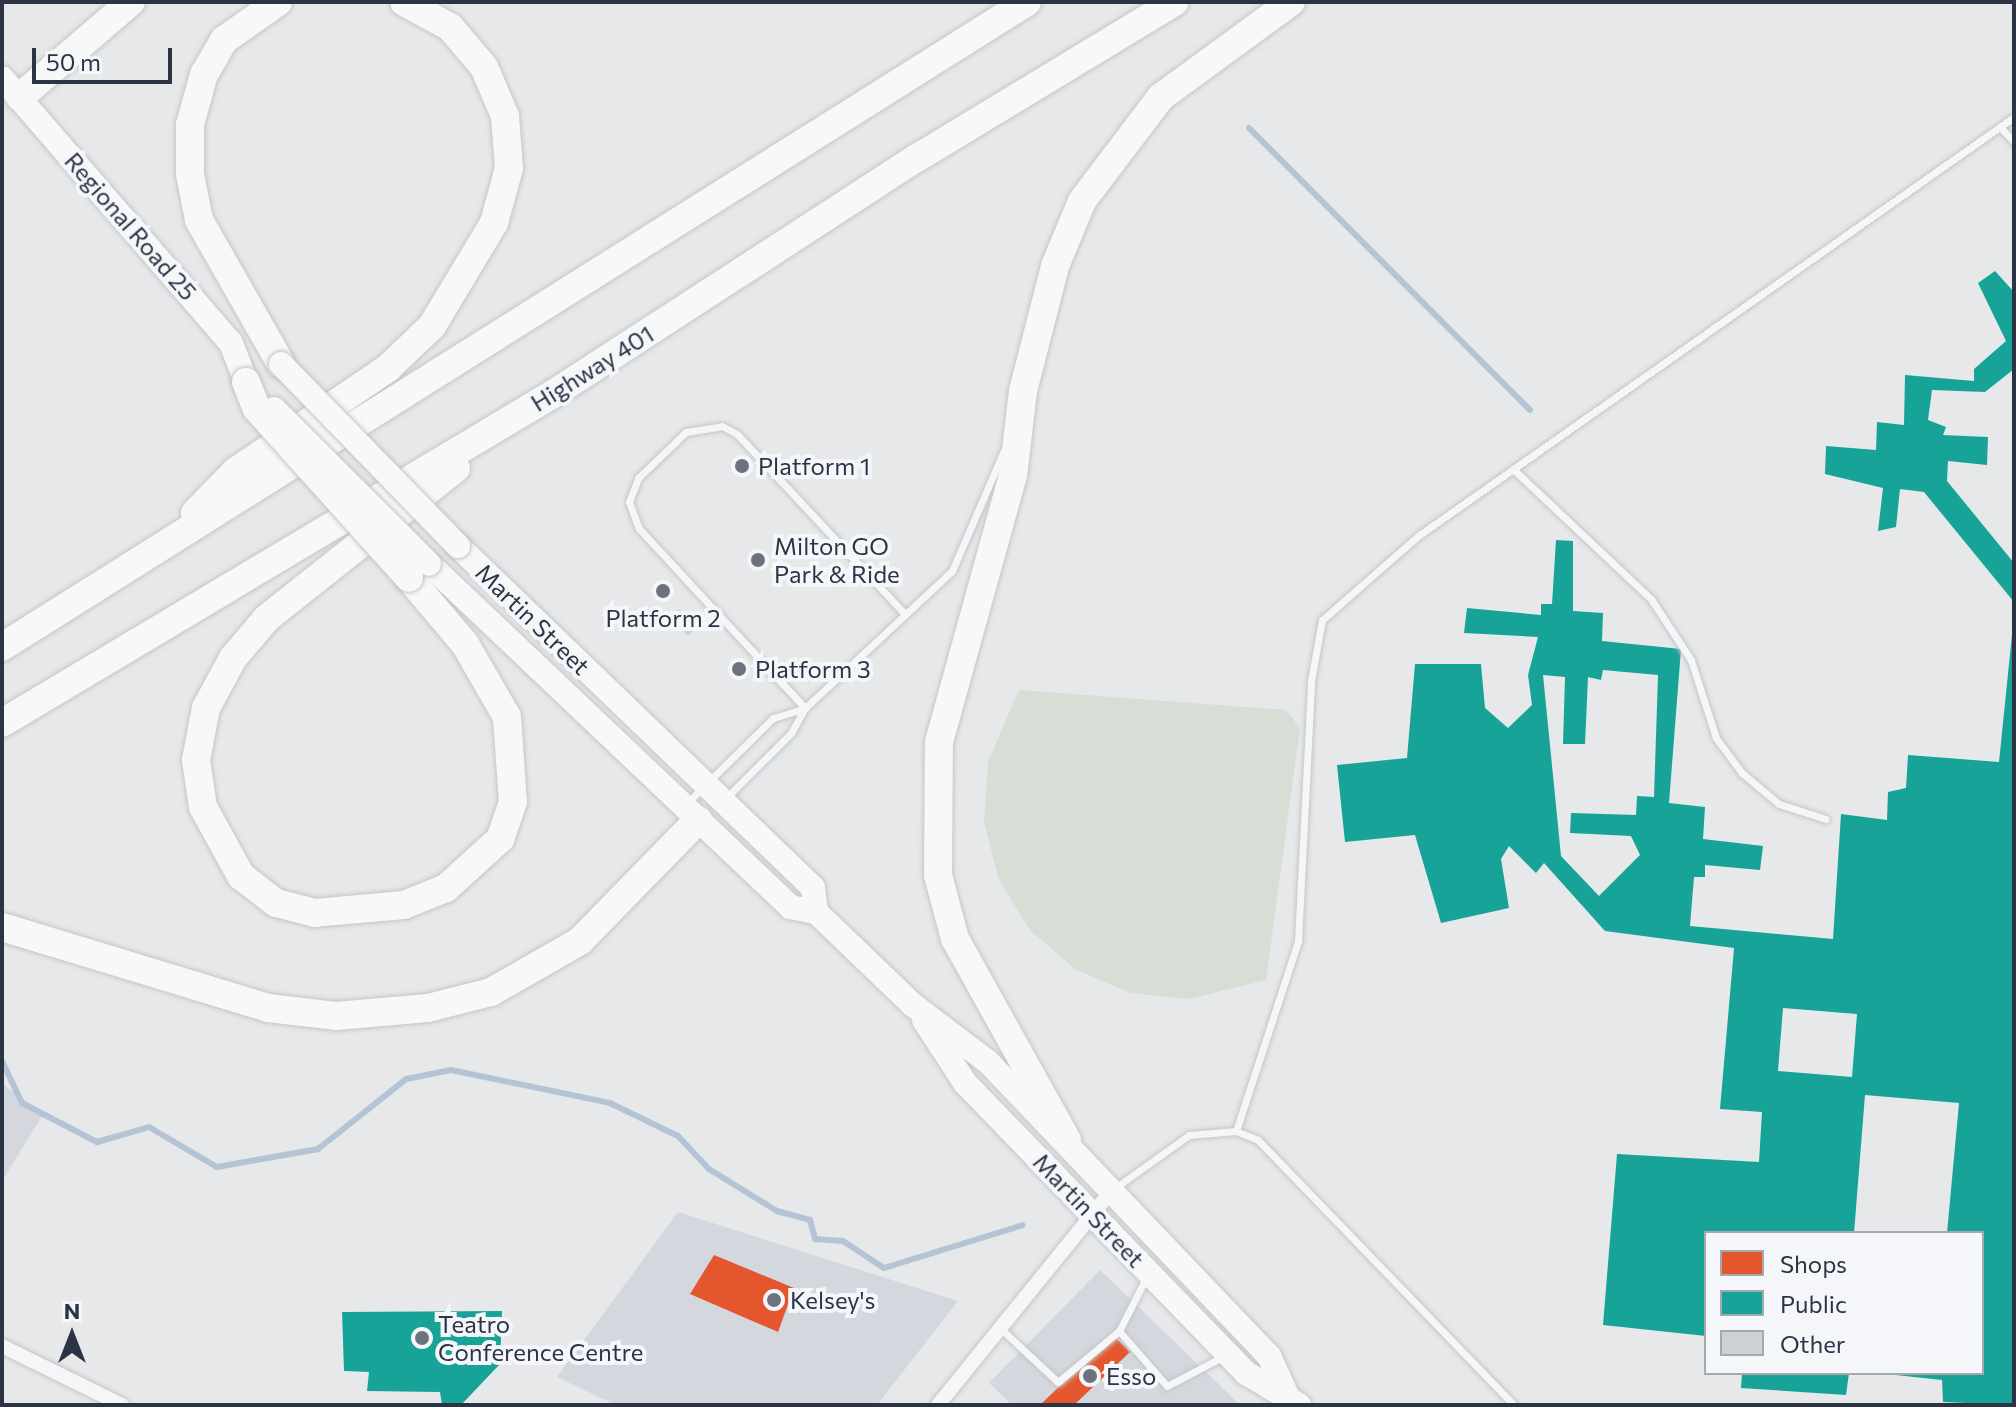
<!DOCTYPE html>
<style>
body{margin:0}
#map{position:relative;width:2016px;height:1407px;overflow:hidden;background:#e6e8ea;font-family:Commissioner,sans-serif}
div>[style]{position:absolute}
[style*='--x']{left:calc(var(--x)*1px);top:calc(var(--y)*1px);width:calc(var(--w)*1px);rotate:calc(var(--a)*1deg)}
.built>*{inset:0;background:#d4d7dd}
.green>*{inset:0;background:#d6ded6}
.shops>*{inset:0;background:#e4572e}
.public>*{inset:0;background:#17a398}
.stream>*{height:6px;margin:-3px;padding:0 3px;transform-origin:3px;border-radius:3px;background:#b4c4d5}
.building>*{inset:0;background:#ced0d3}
.roads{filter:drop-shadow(0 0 2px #c4c6c8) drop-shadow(0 0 2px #c4c6c8)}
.lane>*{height:7px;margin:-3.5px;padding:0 3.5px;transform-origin:3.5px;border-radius:3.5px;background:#f5f6f7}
.street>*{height:14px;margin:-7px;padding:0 7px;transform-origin:7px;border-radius:7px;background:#f5f6f7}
.primary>*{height:24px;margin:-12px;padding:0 12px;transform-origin:12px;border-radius:12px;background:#f8f8f8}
.highway>*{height:28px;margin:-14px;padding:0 14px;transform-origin:14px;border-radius:14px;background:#f8f8f8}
.bridges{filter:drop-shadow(0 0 2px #c2c5c8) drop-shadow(0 0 2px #c2c5c8)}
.primary-bridge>*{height:24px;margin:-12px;padding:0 12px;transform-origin:12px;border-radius:12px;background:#f8f8f8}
.highway-bridge>*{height:28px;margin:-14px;padding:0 14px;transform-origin:14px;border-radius:14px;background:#f8f8f8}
.dots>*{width:22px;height:22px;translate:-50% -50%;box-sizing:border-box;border:4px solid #f4f6f9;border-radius:50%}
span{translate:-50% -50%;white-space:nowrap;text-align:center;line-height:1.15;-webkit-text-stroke:8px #f4f6f9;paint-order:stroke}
.street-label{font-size:24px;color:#2b3445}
.poi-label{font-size:24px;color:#2b3445}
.left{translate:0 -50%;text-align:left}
.frame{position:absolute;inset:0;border:4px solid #2b3445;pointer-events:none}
.legend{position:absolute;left:1704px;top:1231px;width:280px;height:144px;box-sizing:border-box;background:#f4f6f9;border:2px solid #a4a8b1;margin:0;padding:10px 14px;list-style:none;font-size:24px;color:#2b3445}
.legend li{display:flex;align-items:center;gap:16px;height:40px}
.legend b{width:40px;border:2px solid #a4a8b1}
.north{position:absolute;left:32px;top:1295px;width:80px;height:80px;-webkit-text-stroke:6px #f4f6f9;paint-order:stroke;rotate:0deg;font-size:22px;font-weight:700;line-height:32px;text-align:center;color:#2b3445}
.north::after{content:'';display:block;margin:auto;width:28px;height:36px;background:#2b3445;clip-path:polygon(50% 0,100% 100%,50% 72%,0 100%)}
.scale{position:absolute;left:32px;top:48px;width:140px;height:36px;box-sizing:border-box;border:4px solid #2b3445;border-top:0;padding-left:10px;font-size:24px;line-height:28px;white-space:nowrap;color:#2b3445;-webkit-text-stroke:6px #f4f6f9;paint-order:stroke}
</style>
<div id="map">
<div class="built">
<i style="clip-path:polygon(2px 1084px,44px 1113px,2px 1181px)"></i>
<i style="clip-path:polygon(678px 1212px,958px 1301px,877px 1405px,616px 1405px,557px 1377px)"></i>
<i style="clip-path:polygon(1100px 1270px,1238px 1403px,1236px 1405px,1012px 1405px,989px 1383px)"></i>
</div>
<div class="green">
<i style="clip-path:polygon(1019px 690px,1286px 710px,1300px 728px,1266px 980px,1189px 999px,1130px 993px,1075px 969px,1030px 930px,999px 880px,984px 822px,988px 762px)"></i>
</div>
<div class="shops">
<i style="clip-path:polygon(714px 1255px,794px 1288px,778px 1332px,690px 1294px)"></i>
<i style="clip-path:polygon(1113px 1335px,1130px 1352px,1074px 1405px,1040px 1405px)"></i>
</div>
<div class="public">
<i style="clip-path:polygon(1995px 271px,2014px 292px,2014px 369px,1985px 392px,1932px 390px,1928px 420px,1946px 427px,1943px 435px,1988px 437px,1987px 465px,1948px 461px,1947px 481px,2014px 563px,2014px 602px,1924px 492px,1900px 489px,1896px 527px,1878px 531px,1883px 488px,1825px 474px,1826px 446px,1876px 450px,1877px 422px,1904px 425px,1905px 375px,1974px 381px,1974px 369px,2006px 341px,1978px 283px)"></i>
<i style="clip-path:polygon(evenodd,1556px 540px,1573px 541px,1573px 611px,1603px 613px,1602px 641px,1681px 649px,1669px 803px,1705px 807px,1703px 839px,1763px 846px,1760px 870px,1705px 865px,1705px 877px,1694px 877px,1690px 926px,1833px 939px,1841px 814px,1887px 820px,1888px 792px,1906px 788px,1908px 755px,1999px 762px,2014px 615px,2014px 1405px,1943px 1402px,1942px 1380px,1896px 1375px,1982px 1373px,1982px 1233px,1947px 1233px,1959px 1103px,1865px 1095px,1854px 1233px,1706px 1233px,1706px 1336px,1603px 1325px,1617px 1154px,1759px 1162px,1762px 1112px,1720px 1109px,1734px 948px,1605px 931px,1544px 863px,1536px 873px,1509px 846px,1501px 859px,1509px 908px,1441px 923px,1415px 835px,1345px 842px,1337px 765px,1407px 758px,1415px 664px,1481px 664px,1485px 708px,1508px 728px,1532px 705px,1528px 675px,1538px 637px,1464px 633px,1467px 608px,1541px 615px,1541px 604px,1552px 604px,1556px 540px,1603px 670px,1658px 675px,1654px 797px,1637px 796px,1636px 815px,1571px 813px,1570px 833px,1631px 836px,1640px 855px,1599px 896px,1561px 856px,1543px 675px,1565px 677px,1563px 744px,1585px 744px,1588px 677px,1601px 680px,1603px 670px,1556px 540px,1783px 1008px,1857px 1014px,1852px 1077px,1778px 1071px,1783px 1008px)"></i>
<i style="clip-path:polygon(502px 1311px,500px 1364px,461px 1405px,442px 1405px,440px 1392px,367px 1391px,369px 1372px,344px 1371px,342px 1312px)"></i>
<i style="clip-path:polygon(1742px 1373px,1849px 1373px,1846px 1395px,1741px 1388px)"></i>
</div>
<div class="stream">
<i style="--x:1249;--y:128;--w:398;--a:45.1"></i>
<i style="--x:2;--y:1061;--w:47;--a:64.5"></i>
<i style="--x:22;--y:1103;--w:85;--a:27.5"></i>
<i style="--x:97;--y:1142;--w:54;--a:-16.1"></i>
<i style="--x:149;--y:1127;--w:79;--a:30.5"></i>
<i style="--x:217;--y:1167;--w:103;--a:-10.1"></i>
<i style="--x:318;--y:1149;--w:112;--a:-38.5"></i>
<i style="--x:406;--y:1079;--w:46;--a:-11.3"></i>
<i style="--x:451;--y:1070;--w:162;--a:11.7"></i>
<i style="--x:610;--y:1103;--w:76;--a:25.9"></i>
<i style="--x:678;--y:1136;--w:45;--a:46.8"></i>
<i style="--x:709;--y:1169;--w:80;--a:31.7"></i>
<i style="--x:777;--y:1211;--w:34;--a:15"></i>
<i style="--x:810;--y:1220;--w:20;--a:75"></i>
<i style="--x:815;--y:1239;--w:28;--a:4"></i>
<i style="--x:843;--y:1241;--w:49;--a:33.4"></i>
<i style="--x:884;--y:1268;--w:145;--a:-17.2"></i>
</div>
<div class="building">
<i style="clip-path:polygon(679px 609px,697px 628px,688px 636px,671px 617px)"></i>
</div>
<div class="roads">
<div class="lane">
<i style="--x:2000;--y:127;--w:21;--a:47"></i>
<i style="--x:1513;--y:469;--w:190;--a:43.3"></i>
<i style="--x:1651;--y:599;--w:73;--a:56.7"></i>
<i style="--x:1691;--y:660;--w:82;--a:72.2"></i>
<i style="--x:1716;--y:738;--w:44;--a:53.4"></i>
<i style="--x:1742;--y:773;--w:48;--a:40"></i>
<i style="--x:1779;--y:804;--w:49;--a:17.7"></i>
<i style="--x:805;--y:708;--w:244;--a:-132.8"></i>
<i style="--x:639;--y:529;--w:29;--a:-110"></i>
<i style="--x:629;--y:502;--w:26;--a:-69"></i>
<i style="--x:638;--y:478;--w:66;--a:-43.8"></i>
<i style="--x:686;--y:432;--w:36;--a:-9"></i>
<i style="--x:722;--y:426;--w:17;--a:28"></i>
<i style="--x:737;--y:434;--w:245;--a:47"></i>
<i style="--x:727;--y:797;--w:91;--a:-45"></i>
<i style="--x:791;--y:733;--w:29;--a:-61"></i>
<i style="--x:805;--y:708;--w:201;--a:-43"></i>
<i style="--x:952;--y:571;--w:132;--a:-66.7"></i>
<i style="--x:687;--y:803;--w:121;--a:-44.7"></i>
<i style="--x:773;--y:718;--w:34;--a:-17"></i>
<i style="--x:1236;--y:1131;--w:200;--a:-71.9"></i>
<i style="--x:1298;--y:941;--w:260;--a:-87.1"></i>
<i style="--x:1311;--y:681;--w:62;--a:-79.8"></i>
<i style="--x:1322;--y:620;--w:128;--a:-41.2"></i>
<i style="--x:1418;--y:536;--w:729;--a:-35.11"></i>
<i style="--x:1115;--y:1188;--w:91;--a:-35.6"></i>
<i style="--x:1189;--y:1135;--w:47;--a:-4.9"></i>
<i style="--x:1236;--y:1131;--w:24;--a:22"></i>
<i style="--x:1258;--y:1140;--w:368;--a:46"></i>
<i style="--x:1000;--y:1328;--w:79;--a:43"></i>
<i style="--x:1058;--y:1382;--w:80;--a:-39.9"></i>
<i style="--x:1119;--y:1331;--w:73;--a:48.9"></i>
<i style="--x:1167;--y:1386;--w:62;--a:-27.8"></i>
<i style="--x:1119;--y:1331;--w:62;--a:-63"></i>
</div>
<div class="street">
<i style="--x:2;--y:1346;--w:134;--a:26.2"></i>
<i style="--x:938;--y:1405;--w:277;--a:-51"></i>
</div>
<div class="primary">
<i style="--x:2;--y:78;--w:350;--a:49.2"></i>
<i style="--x:231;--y:343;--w:42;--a:69"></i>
<i style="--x:458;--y:546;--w:493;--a:43.9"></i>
<i style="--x:813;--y:888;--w:24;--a:83"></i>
<i style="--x:429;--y:564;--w:498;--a:43.5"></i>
<i style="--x:790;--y:907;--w:26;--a:11"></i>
<i style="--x:816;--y:912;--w:134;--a:43.8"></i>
<i style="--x:913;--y:1005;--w:94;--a:37.2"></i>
<i style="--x:988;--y:1062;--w:407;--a:46.3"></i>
<i style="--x:1269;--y:1356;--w:41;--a:65.3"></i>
<i style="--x:924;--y:1020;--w:75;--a:56.9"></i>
<i style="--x:965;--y:1083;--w:404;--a:45.9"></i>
<i style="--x:1246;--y:1373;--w:62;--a:31.1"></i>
</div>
<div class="highway">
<i style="--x:278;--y:2;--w:66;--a:144.9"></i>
<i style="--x:224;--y:40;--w:39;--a:120"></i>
<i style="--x:204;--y:74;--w:53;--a:105.4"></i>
<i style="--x:190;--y:125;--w:49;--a:90"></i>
<i style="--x:190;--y:174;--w:47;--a:78.9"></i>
<i style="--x:199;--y:220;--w:166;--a:60.3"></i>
<i style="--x:20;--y:97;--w:146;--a:-40.6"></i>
<i style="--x:195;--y:513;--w:59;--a:-45.7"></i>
<i style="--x:236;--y:471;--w:184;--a:-34.1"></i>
<i style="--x:388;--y:368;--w:61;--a:-43.7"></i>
<i style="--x:432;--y:326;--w:120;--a:-59"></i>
<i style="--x:494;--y:223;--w:57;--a:-74.7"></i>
<i style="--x:509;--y:168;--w:52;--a:-94.4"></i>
<i style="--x:505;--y:116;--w:53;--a:-113.2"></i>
<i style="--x:484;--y:67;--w:52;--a:-130.4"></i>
<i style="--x:450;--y:27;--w:52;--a:-151.5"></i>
<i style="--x:409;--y:578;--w:87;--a:49.7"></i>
<i style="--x:465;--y:644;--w:84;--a:60.1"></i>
<i style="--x:507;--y:717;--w:85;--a:86"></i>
<i style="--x:513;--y:802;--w:39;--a:109"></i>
<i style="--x:500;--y:839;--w:73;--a:137.8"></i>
<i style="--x:446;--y:888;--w:45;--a:158"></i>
<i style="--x:404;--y:905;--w:89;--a:174.9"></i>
<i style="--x:315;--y:913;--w:40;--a:-165.6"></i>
<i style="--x:276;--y:903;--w:44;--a:-142.4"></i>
<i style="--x:241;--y:876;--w:79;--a:-118.8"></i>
<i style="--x:203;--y:807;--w:48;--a:-98.5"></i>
<i style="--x:196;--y:760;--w:53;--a:-79.1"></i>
<i style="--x:206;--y:708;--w:57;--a:-61.6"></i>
<i style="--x:233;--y:658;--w:52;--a:-49.6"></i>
<i style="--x:267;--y:618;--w:241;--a:-38.4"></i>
<i style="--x:2;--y:647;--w:1211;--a:-32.18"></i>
<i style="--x:2;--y:723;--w:642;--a:-30.84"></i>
<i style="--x:553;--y:394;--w:434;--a:-33"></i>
<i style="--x:917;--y:158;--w:301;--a:-31.2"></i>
<i style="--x:2;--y:927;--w:278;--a:16.9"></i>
<i style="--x:268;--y:1008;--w:68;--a:6.7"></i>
<i style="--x:336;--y:1016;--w:92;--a:-5"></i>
<i style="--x:428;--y:1008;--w:65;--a:-14.3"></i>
<i style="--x:491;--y:992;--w:103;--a:-29.8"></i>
<i style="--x:580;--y:941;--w:169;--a:-45.7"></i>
<i style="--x:1067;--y:1140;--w:230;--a:-119.1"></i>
<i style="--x:955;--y:939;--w:66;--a:-104.9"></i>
<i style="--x:938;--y:875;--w:133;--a:-89.6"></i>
<i style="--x:939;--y:742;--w:276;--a:-74.5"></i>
<i style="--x:1013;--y:476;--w:86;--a:-83.3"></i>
<i style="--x:1023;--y:391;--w:129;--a:-75.6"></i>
<i style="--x:1055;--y:266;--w:70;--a:-67.4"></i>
<i style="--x:1082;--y:201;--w:131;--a:-52.8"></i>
<i style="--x:1161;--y:97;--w:161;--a:-36.2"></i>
</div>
</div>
<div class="bridges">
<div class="primary-bridge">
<i style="--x:281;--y:364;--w:254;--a:45.8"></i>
<i style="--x:274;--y:409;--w:219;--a:45"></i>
</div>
<div class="highway-bridge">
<i style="--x:246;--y:382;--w:29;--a:68"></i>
<i style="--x:257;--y:409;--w:227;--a:48"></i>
</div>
</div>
<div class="dots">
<i style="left:742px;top:466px;background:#6c737f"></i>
<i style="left:758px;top:560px;background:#6c737f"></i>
<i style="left:663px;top:591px;background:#6c737f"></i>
<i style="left:739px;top:669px;background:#6c737f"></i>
<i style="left:774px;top:1300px;background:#6c737f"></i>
<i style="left:422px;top:1338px;background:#6c737f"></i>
<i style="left:1090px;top:1376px;background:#6c737f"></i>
</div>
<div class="street-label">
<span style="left:131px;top:226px;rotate:49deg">Regional Road 25</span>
<span style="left:592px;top:368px;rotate:-32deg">Highway 401</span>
<span style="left:533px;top:619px;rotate:44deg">Martin Street</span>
<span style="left:1089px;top:1210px;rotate:46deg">Martin Street</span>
</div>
<div class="poi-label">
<span class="left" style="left:758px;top:466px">Platform 1</span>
<span class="left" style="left:774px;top:560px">Milton GO<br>Park &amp; Ride</span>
<span style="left:663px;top:618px">Platform 2</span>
<span class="left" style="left:755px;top:669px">Platform 3</span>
<span class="left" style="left:790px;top:1300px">Kelsey's</span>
<span class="left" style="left:438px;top:1338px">Teatro<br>Conference Centre</span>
<span class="left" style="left:1106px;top:1376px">Esso</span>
</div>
<div class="frame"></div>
<ul class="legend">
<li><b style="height:22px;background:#e4572e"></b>Shops</li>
<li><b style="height:22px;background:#17a398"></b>Public</li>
<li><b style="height:22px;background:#ced0d3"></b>Other</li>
</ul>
<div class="north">N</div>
<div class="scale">50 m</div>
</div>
